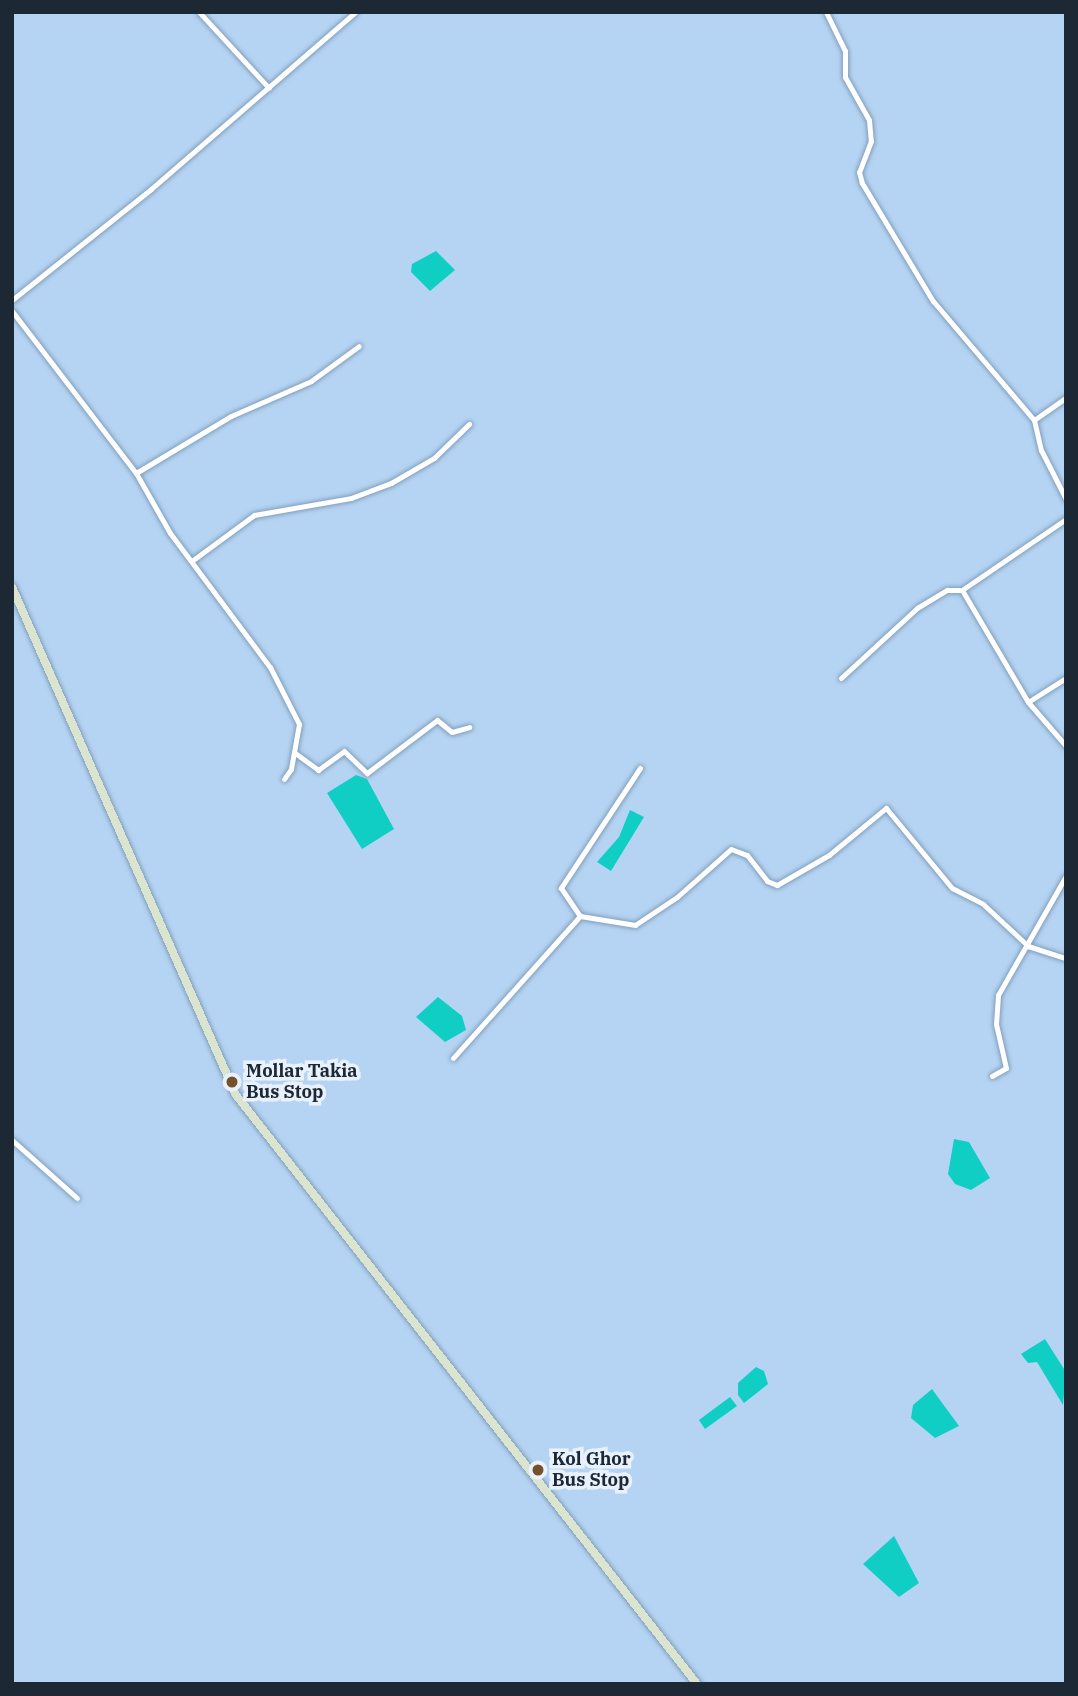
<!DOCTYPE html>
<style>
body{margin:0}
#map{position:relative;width:1078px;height:1696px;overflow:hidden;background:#b5d4f3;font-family:"IBM Plex Serif",serif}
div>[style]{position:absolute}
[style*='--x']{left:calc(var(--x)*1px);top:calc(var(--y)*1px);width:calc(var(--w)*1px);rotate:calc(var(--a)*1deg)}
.water>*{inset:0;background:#11cec4}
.roads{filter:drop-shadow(0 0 2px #829fbc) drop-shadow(0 0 2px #829fbc)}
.street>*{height:5px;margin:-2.5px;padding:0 2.5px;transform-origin:2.5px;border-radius:2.5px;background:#fff}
.secondary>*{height:8px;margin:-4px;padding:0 4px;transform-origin:4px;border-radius:4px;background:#dbe4cf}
.dots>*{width:19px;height:19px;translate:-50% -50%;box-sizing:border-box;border:4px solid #e9f2fc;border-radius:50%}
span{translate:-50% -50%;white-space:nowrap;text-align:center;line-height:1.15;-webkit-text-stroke:7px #e9f2fc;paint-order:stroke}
.poi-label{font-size:18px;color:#1c2834;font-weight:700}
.left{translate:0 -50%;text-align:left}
.frame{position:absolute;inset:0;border:14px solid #1c2834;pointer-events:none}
</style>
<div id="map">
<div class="water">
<i style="clip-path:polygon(436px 251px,455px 270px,430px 291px,411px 272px,412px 264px)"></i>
<i style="clip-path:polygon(356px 775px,367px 779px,394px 829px,362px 849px,327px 793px)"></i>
<i style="clip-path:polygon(630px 810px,644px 817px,611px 871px,597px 862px,619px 837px)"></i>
<i style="clip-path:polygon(438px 997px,462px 1016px,466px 1030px,445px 1042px,416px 1017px)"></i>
<i style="clip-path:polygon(954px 1139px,969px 1142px,990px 1178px,971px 1190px,955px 1184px,948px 1174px)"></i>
<i style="clip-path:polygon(1045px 1339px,1066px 1372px,1063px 1405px,1037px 1362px,1028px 1363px,1021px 1354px)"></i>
<i style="clip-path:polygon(756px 1367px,764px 1371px,768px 1384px,744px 1403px,738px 1395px,738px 1383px)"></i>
<i style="clip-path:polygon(932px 1389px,959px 1426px,935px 1438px,911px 1418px,913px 1405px)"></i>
<i style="clip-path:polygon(730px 1397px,737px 1406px,705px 1429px,699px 1420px)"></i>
<i style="clip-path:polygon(894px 1536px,919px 1583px,899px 1597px,863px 1564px)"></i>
</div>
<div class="roads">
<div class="street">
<i style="--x:199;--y:12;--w:103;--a:47.4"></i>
<i style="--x:826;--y:12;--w:43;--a:64"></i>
<i style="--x:845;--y:51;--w:26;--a:90"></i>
<i style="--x:845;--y:77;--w:49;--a:60.8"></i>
<i style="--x:869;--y:120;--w:21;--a:85"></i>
<i style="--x:871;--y:141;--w:33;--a:111"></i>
<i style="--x:859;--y:172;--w:11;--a:75"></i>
<i style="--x:862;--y:183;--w:138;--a:59"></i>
<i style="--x:933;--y:301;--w:156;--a:49.7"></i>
<i style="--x:1034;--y:420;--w:31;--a:77"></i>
<i style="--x:1041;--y:450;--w:55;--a:63"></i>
<i style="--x:12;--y:300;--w:178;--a:-38.6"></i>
<i style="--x:151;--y:189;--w:270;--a:-40.9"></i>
<i style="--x:12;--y:311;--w:204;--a:52.6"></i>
<i style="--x:136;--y:473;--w:69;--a:60.5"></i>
<i style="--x:170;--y:533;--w:167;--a:53.3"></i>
<i style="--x:270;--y:667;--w:64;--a:63"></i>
<i style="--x:299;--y:724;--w:46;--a:100.1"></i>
<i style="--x:291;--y:769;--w:12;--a:125"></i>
<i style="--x:1034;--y:420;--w:39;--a:-35"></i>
<i style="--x:136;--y:473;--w:111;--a:-31"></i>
<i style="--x:231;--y:416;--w:87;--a:-23.6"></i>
<i style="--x:311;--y:381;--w:59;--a:-36.1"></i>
<i style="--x:1066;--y:519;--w:126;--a:145.7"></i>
<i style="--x:962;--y:590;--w:130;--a:59.5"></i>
<i style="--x:1028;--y:702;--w:58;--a:49.2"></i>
<i style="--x:193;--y:560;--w:76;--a:-36.4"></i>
<i style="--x:254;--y:515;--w:98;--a:-9.9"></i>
<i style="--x:351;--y:498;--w:43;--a:-20.6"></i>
<i style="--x:391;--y:483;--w:50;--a:-30.2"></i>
<i style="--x:434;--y:458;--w:49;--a:-44.2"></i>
<i style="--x:841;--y:678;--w:103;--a:-42.6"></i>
<i style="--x:917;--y:608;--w:35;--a:-31"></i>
<i style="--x:947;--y:590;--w:15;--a:0"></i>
<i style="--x:1028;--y:702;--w:45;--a:-32.3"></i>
<i style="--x:295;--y:753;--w:29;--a:36"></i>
<i style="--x:318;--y:770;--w:32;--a:-36"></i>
<i style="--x:344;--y:751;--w:32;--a:44"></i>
<i style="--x:367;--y:773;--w:88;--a:-37.1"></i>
<i style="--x:437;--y:720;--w:19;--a:39"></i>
<i style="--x:452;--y:732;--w:18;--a:-16"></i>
<i style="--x:640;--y:768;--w:144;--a:123.4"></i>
<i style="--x:561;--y:888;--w:34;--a:56"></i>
<i style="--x:580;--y:916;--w:56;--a:9.3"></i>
<i style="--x:635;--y:925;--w:50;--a:-33.7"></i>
<i style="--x:677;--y:897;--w:72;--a:-41.6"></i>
<i style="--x:731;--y:849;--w:17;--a:21"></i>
<i style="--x:747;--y:855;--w:33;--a:52"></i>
<i style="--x:767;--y:881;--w:11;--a:22"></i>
<i style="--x:777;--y:885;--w:60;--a:-30"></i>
<i style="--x:829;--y:855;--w:74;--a:-39.5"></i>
<i style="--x:886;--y:808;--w:104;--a:50.5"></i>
<i style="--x:952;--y:888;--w:35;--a:27"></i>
<i style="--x:983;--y:904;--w:62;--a:43"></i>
<i style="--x:1028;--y:946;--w:40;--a:18"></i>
<i style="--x:453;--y:1058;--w:191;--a:-48.2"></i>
<i style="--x:992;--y:1076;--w:16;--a:-30"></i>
<i style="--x:1006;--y:1068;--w:45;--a:-102.8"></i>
<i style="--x:996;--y:1024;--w:29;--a:-86"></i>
<i style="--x:998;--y:995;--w:137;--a:-60.3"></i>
<i style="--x:12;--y:1140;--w:87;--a:41.7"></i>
</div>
<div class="secondary">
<i style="--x:12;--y:587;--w:555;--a:66.21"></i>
<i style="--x:236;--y:1095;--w:748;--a:51.95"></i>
</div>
</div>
<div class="dots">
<i style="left:232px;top:1082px;background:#735129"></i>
<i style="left:538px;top:1470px;background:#735129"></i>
</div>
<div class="poi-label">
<span class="left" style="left:246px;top:1082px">Mollar Takia<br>Bus Stop</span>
<span class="left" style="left:552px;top:1470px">Kol Ghor<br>Bus Stop</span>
</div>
<div class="frame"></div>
</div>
